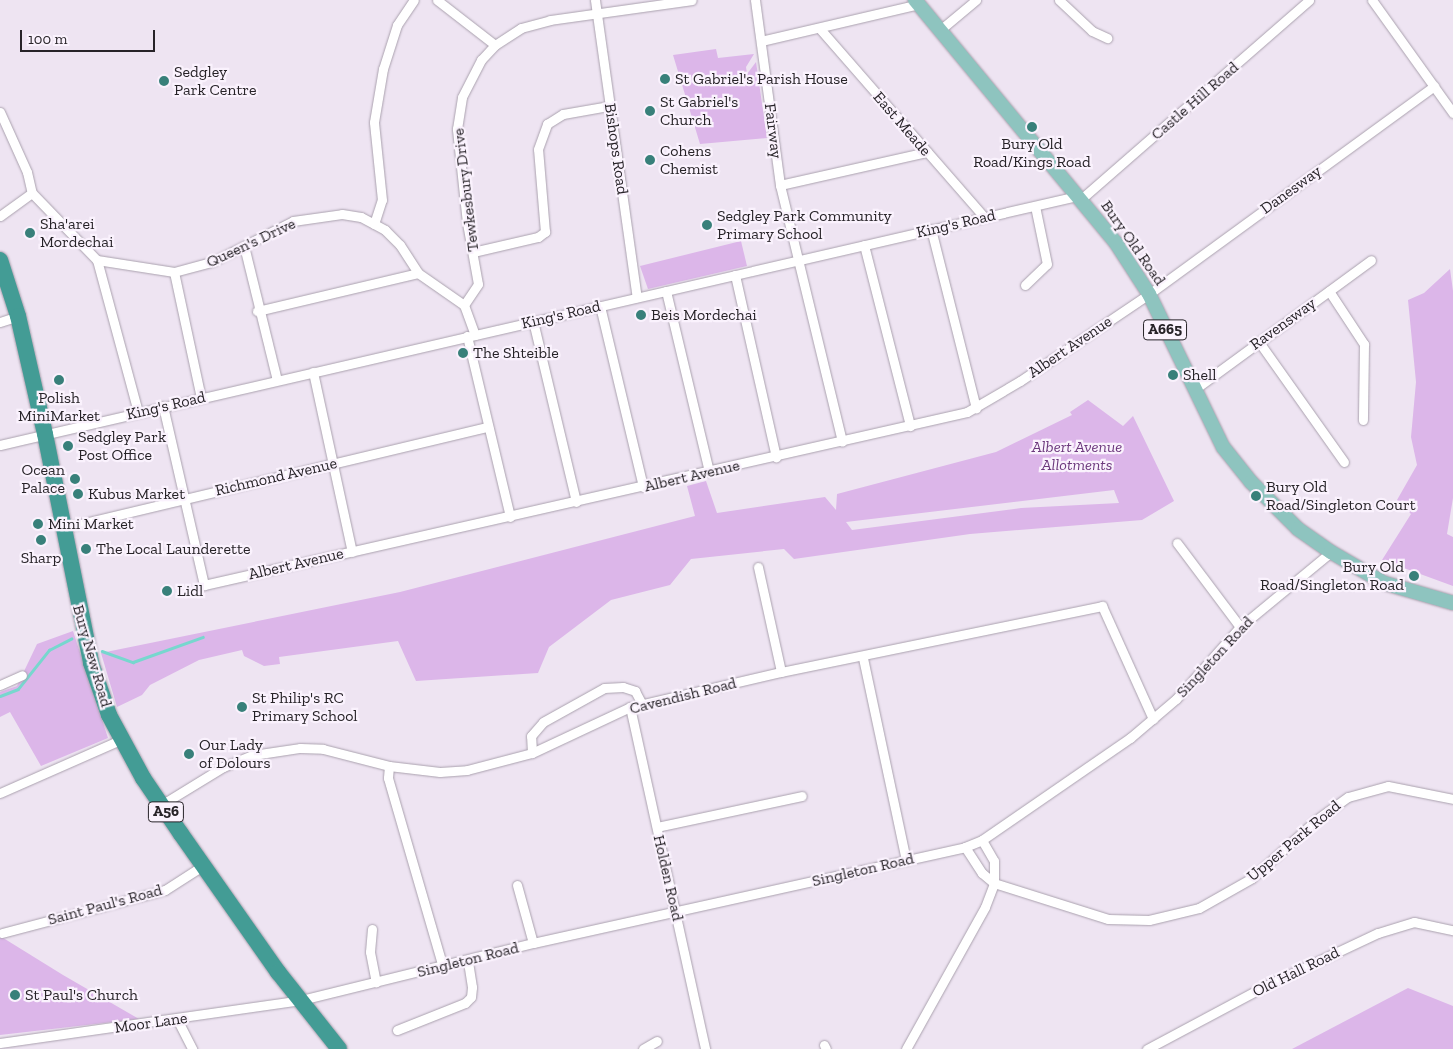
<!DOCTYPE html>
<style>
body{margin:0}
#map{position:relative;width:1453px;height:1049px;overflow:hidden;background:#eee4f2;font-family:"Zilla Slab",serif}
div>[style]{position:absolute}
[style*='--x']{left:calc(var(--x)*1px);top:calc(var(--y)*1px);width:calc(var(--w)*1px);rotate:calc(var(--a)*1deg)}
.green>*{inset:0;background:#dcb6e9}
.stream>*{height:2.5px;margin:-1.25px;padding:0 1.25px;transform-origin:1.25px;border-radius:1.25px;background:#77d7ce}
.roads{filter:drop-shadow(0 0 1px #aaa1ae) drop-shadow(0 0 1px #aaa1ae)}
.street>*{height:9px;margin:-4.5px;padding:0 4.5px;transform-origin:4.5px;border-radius:4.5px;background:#fff}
.primary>*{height:14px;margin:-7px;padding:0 7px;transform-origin:7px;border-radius:7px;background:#8ec4bf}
.highway>*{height:16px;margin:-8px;padding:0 8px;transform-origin:8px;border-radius:8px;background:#439c95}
.dots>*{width:14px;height:14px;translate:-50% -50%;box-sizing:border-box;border:2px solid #faf2fd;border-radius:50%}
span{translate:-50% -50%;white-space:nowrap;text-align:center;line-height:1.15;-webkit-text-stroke:4.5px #faf2fd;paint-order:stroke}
.shield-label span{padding:1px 4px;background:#faf2fd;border:1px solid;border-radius:4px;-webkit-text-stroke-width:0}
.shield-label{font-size:15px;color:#272328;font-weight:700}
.poi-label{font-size:16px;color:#272328}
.left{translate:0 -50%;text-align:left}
.right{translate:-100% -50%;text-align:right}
.street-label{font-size:16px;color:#272328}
.park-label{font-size:16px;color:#6c387d;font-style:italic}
.scale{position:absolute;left:20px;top:30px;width:135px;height:22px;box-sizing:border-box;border:2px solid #272328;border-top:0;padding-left:6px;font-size:15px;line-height:18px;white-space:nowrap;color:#272328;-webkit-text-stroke:4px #faf2fd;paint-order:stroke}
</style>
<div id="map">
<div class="green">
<i style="clip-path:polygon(716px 49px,718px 58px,754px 54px,746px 67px,747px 74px,756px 62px,767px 138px,700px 144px,673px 55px)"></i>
<i style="clip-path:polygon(741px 241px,747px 266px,648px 289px,640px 266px)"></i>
<i style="clip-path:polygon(1450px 269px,1453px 291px,1453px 498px,1447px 534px,1453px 537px,1453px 586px,1382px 560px,1411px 514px,1397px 500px,1417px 465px,1411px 437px,1416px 382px,1408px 300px,1424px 293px)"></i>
<i style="clip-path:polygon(evenodd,1088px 400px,1123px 426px,1133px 416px,1174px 501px,1142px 520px,970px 534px,794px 559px,784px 549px,691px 559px,670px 585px,611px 600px,549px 647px,538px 673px,416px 681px,398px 641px,279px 657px,280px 664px,264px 666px,244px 656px,242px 650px,199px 660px,150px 685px,142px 695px,117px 707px,101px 653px,400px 592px,695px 516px,687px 486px,706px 481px,717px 513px,825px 497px,836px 510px,837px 494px,996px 452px,1072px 415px,1070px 412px,1088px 400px,1114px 490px,1119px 503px,1021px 508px,852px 530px,846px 522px,1114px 490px)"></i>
<i style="clip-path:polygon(73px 631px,108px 738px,41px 766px,10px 712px,0 717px,0 692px,17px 686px,37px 644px)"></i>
<i style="clip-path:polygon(0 936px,63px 975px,139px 1019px,0 1035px)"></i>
<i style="clip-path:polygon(1408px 988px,1453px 1006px,1453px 1049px,1292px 1049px)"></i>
</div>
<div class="stream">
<i style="--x:102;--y:651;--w:33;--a:20"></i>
<i style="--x:133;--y:662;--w:74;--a:-19.7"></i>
<i style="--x:0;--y:696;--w:19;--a:-21"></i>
<i style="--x:18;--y:689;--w:50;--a:-51.5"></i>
<i style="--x:49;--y:650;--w:25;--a:-27"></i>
</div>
<div class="roads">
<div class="street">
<i style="--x:437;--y:0;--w:73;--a:37.8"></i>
<i style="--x:595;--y:0;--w:300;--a:82"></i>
<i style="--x:755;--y:0;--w:187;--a:82.3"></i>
<i style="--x:780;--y:185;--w:264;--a:76.4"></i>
<i style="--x:1059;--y:0;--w:45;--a:43.2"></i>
<i style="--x:1092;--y:31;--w:17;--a:25"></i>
<i style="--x:1372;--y:0;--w:139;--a:54.4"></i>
<i style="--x:821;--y:30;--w:248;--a:48.9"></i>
<i style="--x:940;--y:30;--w:47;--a:-39.8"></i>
<i style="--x:761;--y:41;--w:162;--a:-13.2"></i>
<i style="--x:0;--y:112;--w:66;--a:65.8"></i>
<i style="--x:27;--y:172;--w:22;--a:77"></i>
<i style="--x:780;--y:185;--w:151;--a:-12.7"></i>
<i style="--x:32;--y:193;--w:93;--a:45.9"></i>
<i style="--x:97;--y:260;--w:78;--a:8.9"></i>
<i style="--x:174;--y:272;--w:39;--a:-15"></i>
<i style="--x:212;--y:262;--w:91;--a:-26.8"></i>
<i style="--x:293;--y:221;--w:49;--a:-8.1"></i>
<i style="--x:342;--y:214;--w:19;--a:9"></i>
<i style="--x:361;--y:217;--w:27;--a:28"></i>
<i style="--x:385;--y:230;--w:21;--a:45"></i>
<i style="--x:400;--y:245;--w:33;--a:57"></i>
<i style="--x:418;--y:273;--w:56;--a:34.8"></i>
<i style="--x:464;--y:305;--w:32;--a:70"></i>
<i style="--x:1080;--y:200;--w:304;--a:-41.1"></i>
<i style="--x:0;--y:216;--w:39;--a:-36"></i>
<i style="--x:374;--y:224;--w:25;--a:-72"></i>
<i style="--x:382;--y:200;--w:78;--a:-95.9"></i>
<i style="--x:374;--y:122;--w:54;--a:-80.4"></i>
<i style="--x:383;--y:69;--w:46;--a:-72.3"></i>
<i style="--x:397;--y:25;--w:30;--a:-56"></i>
<i style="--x:931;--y:229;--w:185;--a:75.9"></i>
<i style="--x:864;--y:245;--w:187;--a:75.7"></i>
<i style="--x:244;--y:246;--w:138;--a:76.2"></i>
<i style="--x:473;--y:252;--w:67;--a:-13"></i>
<i style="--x:538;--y:237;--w:9;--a:-36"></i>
<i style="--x:545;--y:232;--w:83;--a:-94.8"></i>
<i style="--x:538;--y:149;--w:27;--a:-70"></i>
<i style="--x:547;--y:124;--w:19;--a:-32"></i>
<i style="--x:563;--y:114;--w:47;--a:-9.9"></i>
<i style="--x:97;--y:260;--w:157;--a:74.9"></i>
<i style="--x:174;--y:272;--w:129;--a:77.9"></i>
<i style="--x:735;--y:275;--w:187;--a:77.3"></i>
<i style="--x:1025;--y:285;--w:30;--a:-44"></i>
<i style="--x:1047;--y:264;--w:59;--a:-101.7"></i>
<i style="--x:666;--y:291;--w:186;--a:76.6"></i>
<i style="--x:1329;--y:291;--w:64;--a:56.6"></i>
<i style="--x:1364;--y:344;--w:76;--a:90.8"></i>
<i style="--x:464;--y:305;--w:25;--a:-56"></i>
<i style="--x:478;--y:284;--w:62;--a:-100.2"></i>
<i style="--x:467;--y:223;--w:95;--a:-96.1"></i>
<i style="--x:457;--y:129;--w:32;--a:-81"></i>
<i style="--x:462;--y:97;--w:42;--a:-62.8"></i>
<i style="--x:481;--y:60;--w:21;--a:-47"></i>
<i style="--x:495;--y:45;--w:31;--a:-33"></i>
<i style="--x:521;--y:28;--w:30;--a:-15"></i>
<i style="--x:550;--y:20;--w:143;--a:-8"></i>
<i style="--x:600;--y:306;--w:186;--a:76.6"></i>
<i style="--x:257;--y:311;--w:165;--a:-13.3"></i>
<i style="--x:533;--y:321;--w:186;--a:76.6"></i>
<i style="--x:0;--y:322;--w:19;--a:-18"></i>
<i style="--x:467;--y:336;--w:186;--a:76.6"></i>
<i style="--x:1259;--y:342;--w:147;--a:54.7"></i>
<i style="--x:313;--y:372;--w:184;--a:77.8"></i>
<i style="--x:1195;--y:389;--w:218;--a:-36.2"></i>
<i style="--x:163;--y:406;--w:184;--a:77.1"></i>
<i style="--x:204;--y:585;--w:782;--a:-12.78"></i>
<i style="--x:967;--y:412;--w:61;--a:-30.3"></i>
<i style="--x:1020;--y:381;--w:156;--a:-34"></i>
<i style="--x:1149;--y:294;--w:353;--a:-36.1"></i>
<i style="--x:0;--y:445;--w:1105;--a:-13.02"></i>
<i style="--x:63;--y:528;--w:437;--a:-13.4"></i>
<i style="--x:1177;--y:543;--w:105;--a:53.1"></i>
<i style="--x:758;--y:567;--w:107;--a:77.6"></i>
<i style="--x:863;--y:658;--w:207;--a:78"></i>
<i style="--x:0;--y:685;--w:24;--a:-24"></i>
<i style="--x:630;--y:707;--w:350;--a:77.6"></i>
<i style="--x:532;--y:753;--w:17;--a:-93"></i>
<i style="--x:531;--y:736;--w:18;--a:-49"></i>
<i style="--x:543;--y:722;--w:70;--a:-29.1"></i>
<i style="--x:604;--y:688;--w:19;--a:-3"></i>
<i style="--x:623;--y:687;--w:13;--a:18"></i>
<i style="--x:635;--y:691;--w:15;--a:62"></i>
<i style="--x:389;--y:766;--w:12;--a:95"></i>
<i style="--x:388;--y:778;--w:197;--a:73.8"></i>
<i style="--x:0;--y:793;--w:131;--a:-23.8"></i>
<i style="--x:161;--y:805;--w:73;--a:-31.5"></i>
<i style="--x:223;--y:767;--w:32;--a:-22"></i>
<i style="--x:253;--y:755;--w:48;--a:-8.5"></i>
<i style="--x:300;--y:748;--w:23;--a:2"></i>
<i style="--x:323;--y:749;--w:68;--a:14.4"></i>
<i style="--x:389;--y:766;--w:51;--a:6.7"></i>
<i style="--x:440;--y:772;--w:27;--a:-4"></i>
<i style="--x:467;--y:770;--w:67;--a:-14.7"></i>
<i style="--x:532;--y:753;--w:108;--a:-25.1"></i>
<i style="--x:630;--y:707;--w:155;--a:-13.1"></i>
<i style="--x:781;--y:672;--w:328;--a:-11.6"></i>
<i style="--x:1102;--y:606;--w:124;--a:65.7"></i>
<i style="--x:657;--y:827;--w:148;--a:-12.1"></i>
<i style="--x:965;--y:847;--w:31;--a:57"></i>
<i style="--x:982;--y:873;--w:16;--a:40"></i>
<i style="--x:994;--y:883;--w:120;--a:17.5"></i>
<i style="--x:1108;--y:919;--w:41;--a:1.4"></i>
<i style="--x:1149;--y:920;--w:51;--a:-13.5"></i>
<i style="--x:1199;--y:908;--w:61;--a:-29.5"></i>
<i style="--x:1252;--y:878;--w:86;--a:-42.2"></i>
<i style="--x:1316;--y:820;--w:39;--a:-36"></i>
<i style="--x:1348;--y:797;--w:41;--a:-15.4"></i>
<i style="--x:1388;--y:786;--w:66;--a:11.3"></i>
<i style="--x:517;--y:885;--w:60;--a:74.6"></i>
<i style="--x:372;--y:929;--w:23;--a:95"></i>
<i style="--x:370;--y:952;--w:31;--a:79"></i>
<i style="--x:2;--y:933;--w:169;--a:-14.8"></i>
<i style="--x:165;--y:890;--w:46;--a:-32.7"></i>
<i style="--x:177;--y:1019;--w:34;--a:63"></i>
<i style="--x:397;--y:1030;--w:73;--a:-21.7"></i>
<i style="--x:465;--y:1003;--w:8;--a:-45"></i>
<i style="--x:471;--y:997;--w:10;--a:-84"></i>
<i style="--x:472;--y:987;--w:26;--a:-99"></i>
<i style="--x:0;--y:1043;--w:304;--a:-8.1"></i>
<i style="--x:301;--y:1000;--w:239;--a:-13.8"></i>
<i style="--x:533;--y:943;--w:443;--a:-12.5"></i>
<i style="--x:965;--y:847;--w:18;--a:-22"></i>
<i style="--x:982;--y:840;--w:180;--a:-34.6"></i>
<i style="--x:1130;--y:738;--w:60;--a:-40.3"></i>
<i style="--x:1176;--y:699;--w:96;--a:-48.4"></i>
<i style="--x:1240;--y:627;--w:118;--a:-39.5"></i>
<i style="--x:824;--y:1045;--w:4;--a:63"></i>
<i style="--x:643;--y:1049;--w:16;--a:-30"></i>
<i style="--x:906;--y:1049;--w:162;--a:-60.9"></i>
<i style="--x:985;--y:907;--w:26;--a:-69"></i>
<i style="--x:994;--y:883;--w:22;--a:-90"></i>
<i style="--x:994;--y:861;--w:24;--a:-120"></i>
<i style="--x:1147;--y:1049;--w:132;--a:-28.1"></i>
<i style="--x:1263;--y:987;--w:127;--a:-25.2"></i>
<i style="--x:1378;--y:933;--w:38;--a:-17"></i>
<i style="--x:1414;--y:922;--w:40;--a:12"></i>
</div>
<div class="primary">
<i style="--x:915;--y:0;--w:315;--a:50.4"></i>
<i style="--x:1116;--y:243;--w:61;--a:57.1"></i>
<i style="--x:1149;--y:294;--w:170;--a:64.2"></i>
<i style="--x:1223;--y:447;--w:45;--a:51.3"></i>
<i style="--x:1251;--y:482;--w:66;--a:45"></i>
<i style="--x:1298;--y:529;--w:40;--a:34.9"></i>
<i style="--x:1331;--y:552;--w:61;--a:30.3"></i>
<i style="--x:1384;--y:583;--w:72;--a:16.2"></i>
</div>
<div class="highway">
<i style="--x:0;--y:260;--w:59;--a:72.2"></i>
<i style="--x:18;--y:316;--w:121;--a:77.1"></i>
<i style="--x:45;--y:434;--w:234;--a:78.6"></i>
<i style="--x:91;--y:663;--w:55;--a:70.9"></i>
<i style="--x:109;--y:715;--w:72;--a:61.6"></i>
<i style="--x:143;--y:778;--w:68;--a:55.8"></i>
<i style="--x:181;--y:834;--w:169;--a:54.9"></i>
<i style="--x:278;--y:972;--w:98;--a:51.6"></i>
</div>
</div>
<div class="dots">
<i style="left:665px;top:79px;background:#38807a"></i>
<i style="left:164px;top:81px;background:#38807a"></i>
<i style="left:650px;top:111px;background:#38807a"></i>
<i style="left:1032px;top:127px;background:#38807a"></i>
<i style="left:650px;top:160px;background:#38807a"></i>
<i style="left:707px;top:225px;background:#38807a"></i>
<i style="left:30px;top:233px;background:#38807a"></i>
<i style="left:641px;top:315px;background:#38807a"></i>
<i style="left:463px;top:353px;background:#38807a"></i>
<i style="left:1173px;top:375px;background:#38807a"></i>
<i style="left:59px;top:380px;background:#38807a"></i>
<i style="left:68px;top:446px;background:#38807a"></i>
<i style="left:75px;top:479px;background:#38807a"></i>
<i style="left:78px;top:494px;background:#38807a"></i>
<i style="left:1256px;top:496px;background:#38807a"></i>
<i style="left:38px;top:524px;background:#38807a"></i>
<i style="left:41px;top:540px;background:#38807a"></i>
<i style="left:86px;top:549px;background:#38807a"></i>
<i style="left:1414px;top:576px;background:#38807a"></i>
<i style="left:167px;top:591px;background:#38807a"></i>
<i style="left:242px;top:707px;background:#38807a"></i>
<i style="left:189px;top:754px;background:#38807a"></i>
<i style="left:15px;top:995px;background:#38807a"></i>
</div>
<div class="shield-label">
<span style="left:1165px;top:330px">A665</span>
<span style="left:166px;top:812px">A56</span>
</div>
<div class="poi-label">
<span class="left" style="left:174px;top:81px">Sedgley<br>Park Centre</span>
<span class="left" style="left:675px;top:79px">St Gabriel's Parish House</span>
<span class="left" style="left:660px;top:111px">St Gabriel's<br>Church</span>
<span style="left:1032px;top:153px">Bury Old<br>Road/Kings Road</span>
<span class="left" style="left:660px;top:160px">Cohens<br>Chemist</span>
<span class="left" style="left:717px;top:225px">Sedgley Park Community<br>Primary School</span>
<span class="left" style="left:40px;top:233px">Sha'arei<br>Mordechai</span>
<span class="left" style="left:651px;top:315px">Beis Mordechai</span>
<span class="left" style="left:473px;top:353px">The Shteible</span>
<span class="left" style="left:1183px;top:375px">Shell</span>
<span style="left:59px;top:407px">Polish<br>MiniMarket</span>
<span class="left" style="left:78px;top:446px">Sedgley Park<br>Post Office</span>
<span class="right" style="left:65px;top:479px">Ocean<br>Palace</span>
<span class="left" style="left:1266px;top:496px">Bury Old<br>Road/Singleton Court</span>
<span class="left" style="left:88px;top:494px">Kubus Market</span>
<span class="left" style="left:48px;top:524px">Mini Market</span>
<span class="left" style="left:96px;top:549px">The Local Launderette</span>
<span style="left:41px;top:558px">Sharp</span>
<span class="right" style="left:1404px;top:576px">Bury Old<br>Road/Singleton Road</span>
<span class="left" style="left:177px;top:591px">Lidl</span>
<span class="left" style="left:252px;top:707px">St Philip's RC<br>Primary School</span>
<span class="left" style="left:199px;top:754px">Our Lady<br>of Dolours</span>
<span class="left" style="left:25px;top:995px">St Paul's Church</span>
</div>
<div class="street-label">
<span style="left:1195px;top:101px;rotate:-41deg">Castle Hill Road</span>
<span style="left:902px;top:124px;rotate:49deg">East Meade</span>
<span style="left:773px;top:131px;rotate:83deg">Fairway</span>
<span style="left:616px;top:149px;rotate:82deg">Bishops Road</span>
<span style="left:466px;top:190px;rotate:-97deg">Tewkesbury Drive</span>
<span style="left:1291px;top:190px;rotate:-36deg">Danesway</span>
<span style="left:956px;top:224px;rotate:-13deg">King's Road</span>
<span style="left:251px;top:243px;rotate:-25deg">Queen's Drive</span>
<span style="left:1133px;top:243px;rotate:55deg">Bury Old Road</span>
<span style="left:561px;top:315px;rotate:-13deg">King's Road</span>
<span style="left:1283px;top:324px;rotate:-36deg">Ravensway</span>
<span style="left:1070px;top:347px;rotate:-34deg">Albert Avenue</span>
<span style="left:166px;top:406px;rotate:-13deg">King's Road</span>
<span style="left:692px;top:476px;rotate:-13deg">Albert Avenue</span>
<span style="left:276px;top:477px;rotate:-13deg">Richmond Avenue</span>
<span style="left:296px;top:564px;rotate:-13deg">Albert Avenue</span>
<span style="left:92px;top:656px;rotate:74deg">Bury New Road</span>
<span style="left:1215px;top:657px;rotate:-47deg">Singleton Road</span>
<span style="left:683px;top:696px;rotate:-14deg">Cavendish Road</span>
<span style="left:1294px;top:841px;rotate:-40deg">Upper Park Road</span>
<span style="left:863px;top:870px;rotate:-13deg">Singleton Road</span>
<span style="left:668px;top:878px;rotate:77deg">Holden Road</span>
<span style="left:105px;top:905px;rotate:-15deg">Saint Paul's Road</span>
<span style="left:468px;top:960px;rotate:-14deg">Singleton Road</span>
<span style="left:1296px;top:972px;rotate:-26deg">Old Hall Road</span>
<span style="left:151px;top:1023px;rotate:-8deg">Moor Lane</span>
</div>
<div class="park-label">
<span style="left:1077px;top:456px">Albert Avenue<br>Allotments</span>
</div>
<div class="scale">100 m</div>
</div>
